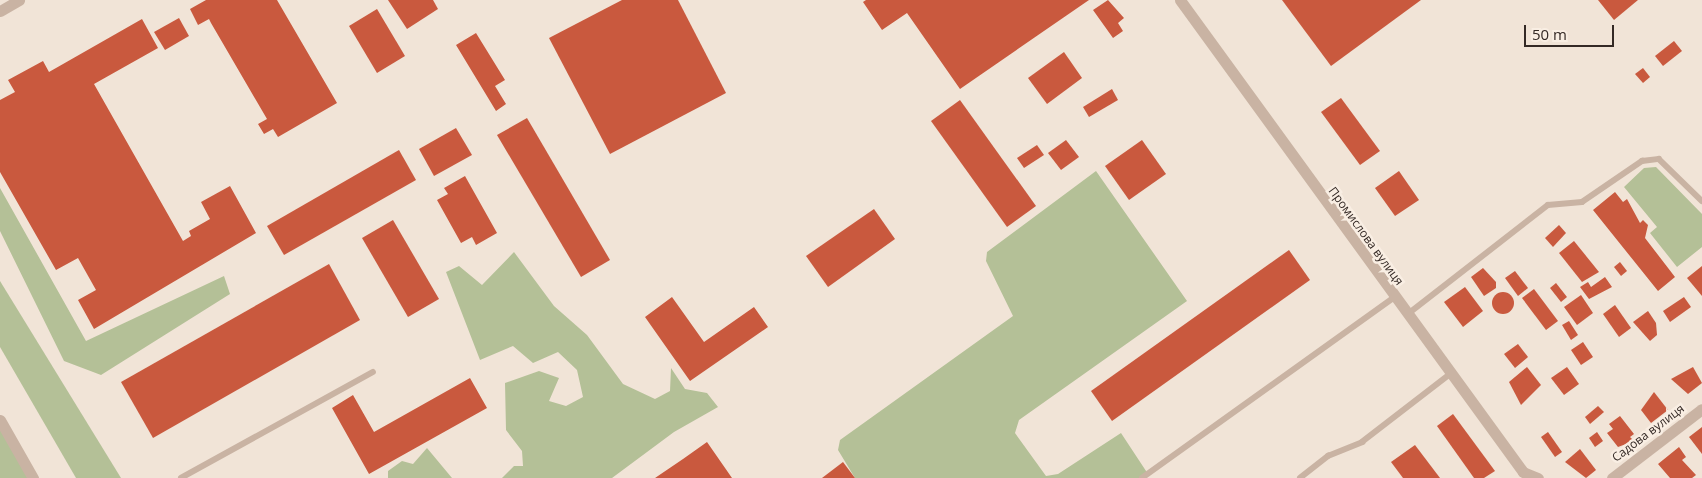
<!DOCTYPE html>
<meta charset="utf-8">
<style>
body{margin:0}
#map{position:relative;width:1702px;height:478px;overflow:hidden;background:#f1e4d7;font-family:"Open Sans",sans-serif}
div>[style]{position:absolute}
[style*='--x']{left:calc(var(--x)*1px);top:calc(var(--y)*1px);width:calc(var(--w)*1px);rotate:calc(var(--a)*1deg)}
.green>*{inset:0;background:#b4c097}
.building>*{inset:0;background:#c9593e}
.round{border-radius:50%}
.service>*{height:5.5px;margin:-2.75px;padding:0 2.75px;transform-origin:2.75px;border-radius:2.75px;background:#c9b3a3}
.minor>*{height:11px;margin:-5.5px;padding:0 5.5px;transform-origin:5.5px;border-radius:5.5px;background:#c9b3a3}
span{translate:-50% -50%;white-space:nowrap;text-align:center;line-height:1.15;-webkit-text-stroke:5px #f9eee3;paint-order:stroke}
.street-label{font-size:12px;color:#342925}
.scale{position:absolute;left:1524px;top:25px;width:90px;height:22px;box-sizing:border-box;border:2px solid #342925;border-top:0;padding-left:6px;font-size:15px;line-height:18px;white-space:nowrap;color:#342925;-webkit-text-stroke:4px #f9eee3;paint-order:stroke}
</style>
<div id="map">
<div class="green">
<i style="clip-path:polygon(1656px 167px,1702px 214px,1702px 247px,1677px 267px,1650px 233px,1657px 227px,1624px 187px,1644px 168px)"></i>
<i style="clip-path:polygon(1096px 171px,1187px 301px,1019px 420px,1015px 433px,1046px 476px,1058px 474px,1121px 433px,1148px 474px,1142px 478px,855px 478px,838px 450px,840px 440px,1013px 316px,986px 261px,987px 252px)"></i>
<i style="clip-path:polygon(0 188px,86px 341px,224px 276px,230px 294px,101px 375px,64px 361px,0 231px)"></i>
<i style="clip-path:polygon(514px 252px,554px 306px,587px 335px,623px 384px,655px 399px,670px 391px,671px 368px,685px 389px,707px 393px,718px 407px,674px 432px,612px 478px,502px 478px,514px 466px,523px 466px,522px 451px,506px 430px,505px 383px,539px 371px,559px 378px,549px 401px,566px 406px,583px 397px,577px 370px,558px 352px,533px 363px,513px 346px,480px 360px,446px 272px,459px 266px,482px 285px)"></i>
<i style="clip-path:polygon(0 281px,121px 478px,76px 478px,0 347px)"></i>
<i style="clip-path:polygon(0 420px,33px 478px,0 478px)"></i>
<i style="clip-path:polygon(427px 448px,452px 478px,388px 478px,388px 471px,402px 461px,413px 464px)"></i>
</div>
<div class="building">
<i style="clip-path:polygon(206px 0,277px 0,337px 103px,278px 137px,273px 129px,264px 134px,258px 124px,267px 119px,211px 23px,209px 19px,198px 25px,190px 9px)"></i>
<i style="clip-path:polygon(388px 0,433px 0,438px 9px,407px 29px)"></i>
<i style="clip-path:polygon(622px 0,678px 0,726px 93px,610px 154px,549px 38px)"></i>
<i style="clip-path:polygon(866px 0,1089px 0,960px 89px,907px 13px,882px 30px,863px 2px)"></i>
<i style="clip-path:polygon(1108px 0,1124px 18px,1118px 23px,1123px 31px,1113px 38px,1093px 10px)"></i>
<i style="clip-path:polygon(1282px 0,1421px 0,1331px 66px)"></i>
<i style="clip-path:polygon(1598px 0,1638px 0,1614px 20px)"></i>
<i style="clip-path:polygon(377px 9px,405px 56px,377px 73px,349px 26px)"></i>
<i style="clip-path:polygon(179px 18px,189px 36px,165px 50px,154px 32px)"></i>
<i style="clip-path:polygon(142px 19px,158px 48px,94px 84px,183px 241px,191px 236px,189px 231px,210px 219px,201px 202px,230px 186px,256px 233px,94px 329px,78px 300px,96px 290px,78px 258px,56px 270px,0 172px,0 100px,15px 92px,8px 80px,43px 61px,49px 72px)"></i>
<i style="clip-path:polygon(476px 33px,505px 80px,495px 86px,506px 104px,496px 111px,456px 45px)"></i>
<i style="clip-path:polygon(1674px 41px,1682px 51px,1663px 66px,1655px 56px)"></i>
<i style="clip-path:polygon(1064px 52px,1082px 78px,1047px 104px,1028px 78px)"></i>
<i style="clip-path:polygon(1643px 68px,1650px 77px,1643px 83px,1635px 74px)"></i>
<i style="clip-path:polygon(1112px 89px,1118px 100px,1089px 117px,1083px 107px)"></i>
<i style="clip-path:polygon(1341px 98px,1380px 151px,1360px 165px,1321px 112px)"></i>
<i style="clip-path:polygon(960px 100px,1036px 206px,1007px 227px,931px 121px)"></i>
<i style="clip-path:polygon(527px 118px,610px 260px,581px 277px,497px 135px)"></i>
<i style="clip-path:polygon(456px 128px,472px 155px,434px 176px,419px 149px)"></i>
<i style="clip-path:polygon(1066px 140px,1079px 157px,1061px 170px,1048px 153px)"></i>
<i style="clip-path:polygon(1142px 140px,1166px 174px,1129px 200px,1105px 166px)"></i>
<i style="clip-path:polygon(1037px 145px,1044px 155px,1024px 168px,1017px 158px)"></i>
<i style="clip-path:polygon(399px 150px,416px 180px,284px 255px,267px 226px)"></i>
<i style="clip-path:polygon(1399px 171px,1419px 200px,1395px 216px,1375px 188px)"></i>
<i style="clip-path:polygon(465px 176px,497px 233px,476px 245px,472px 237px,461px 243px,437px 200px,448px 194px,444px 188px)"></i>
<i style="clip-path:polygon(1615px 192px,1623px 202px,1627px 199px,1640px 223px,1643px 220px,1648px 225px,1645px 238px,1675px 277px,1658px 291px,1593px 210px)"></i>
<i style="clip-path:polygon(874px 209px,895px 239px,828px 287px,806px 256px)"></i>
<i style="clip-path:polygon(393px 220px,439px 299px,408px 317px,362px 238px)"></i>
<i style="clip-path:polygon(1559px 225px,1566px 233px,1553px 247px,1545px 238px)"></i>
<i style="clip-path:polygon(1574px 241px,1599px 272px,1582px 282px,1559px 253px)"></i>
<i style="clip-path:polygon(1289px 250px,1310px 280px,1112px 421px,1091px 391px)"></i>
<i style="clip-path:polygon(1620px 262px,1627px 271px,1621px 276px,1614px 267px)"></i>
<i style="clip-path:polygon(329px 264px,360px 320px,153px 438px,121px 382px)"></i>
<i style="clip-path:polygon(1702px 266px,1702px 296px,1687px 278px)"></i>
<i style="clip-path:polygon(1483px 268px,1496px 282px,1496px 288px,1484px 296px,1471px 277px)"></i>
<i style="clip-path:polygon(1515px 271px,1528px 288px,1518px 296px,1505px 278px)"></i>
<i style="clip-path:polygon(1605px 277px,1612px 287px,1589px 299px,1580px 287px,1588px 282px,1591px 287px)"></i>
<i style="clip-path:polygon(1556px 283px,1567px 297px,1561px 302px,1550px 288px)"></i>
<i style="clip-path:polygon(1465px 287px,1483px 311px,1463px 327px,1444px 302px)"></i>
<i style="clip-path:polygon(1534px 289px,1558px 321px,1546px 330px,1522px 298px)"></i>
<i class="round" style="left:1492px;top:292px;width:22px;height:22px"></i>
<i style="clip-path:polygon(1581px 295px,1593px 313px,1577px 325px,1564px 307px)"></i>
<i style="clip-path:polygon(672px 297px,704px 342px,754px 307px,768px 327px,690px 381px,645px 317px)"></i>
<i style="clip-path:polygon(1684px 297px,1691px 307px,1670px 322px,1663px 311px)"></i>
<i style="clip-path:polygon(1615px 305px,1631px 328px,1619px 337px,1603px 314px)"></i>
<i style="clip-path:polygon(1648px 311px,1656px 323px,1657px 335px,1650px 341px,1633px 322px)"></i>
<i style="clip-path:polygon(1569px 321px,1578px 335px,1571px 340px,1562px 325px)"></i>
<i style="clip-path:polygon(1583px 342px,1593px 357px,1581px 365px,1571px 350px)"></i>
<i style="clip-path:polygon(1518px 344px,1528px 357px,1515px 368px,1504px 354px)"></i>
<i style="clip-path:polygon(1527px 367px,1541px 385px,1521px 405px,1509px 382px)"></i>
<i style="clip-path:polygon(1567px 367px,1579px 384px,1564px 395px,1551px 378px)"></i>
<i style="clip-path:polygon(1693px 367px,1702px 383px,1688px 394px,1671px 379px)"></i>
<i style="clip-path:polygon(470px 378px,487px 408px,369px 474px,332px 408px,353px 395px,374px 432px)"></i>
<i style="clip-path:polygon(1654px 392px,1668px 410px,1651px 423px,1641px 410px)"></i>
<i style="clip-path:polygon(1598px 406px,1604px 412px,1590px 424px,1585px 417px)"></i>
<i style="clip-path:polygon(1453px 414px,1495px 471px,1484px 478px,1474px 478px,1437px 426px)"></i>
<i style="clip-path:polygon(1620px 416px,1634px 434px,1630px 437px,1634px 441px,1618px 447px,1607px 433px,1613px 429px,1609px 424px)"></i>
<i style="clip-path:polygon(1702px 427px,1702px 454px,1689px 437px)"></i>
<i style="clip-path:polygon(1548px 432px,1562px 452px,1555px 457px,1541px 437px)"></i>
<i style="clip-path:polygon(1597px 432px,1603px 441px,1595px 447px,1589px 438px)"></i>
<i style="clip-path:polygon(707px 442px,732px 478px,655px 478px,683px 459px)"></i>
<i style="clip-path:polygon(1415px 445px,1440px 478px,1403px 478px,1391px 462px)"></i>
<i style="clip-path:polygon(1679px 447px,1686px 457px,1682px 460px,1696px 475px,1692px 478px,1670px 478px,1658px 464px)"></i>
<i style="clip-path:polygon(1580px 449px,1596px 470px,1586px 478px,1565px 462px)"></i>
<i style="clip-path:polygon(843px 462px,855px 478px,822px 478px)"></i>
</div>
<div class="service">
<i style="--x:1408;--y:314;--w:177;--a:-37.9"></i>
<i style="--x:1548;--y:205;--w:34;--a:-5"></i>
<i style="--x:1582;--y:202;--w:73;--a:-34.3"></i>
<i style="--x:1642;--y:161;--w:17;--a:-7"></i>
<i style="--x:1659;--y:159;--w:60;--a:44.3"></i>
<i style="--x:181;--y:478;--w:219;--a:-28.9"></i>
<i style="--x:1142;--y:478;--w:309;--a:-35.6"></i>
<i style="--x:1300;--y:478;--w:36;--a:-38"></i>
<i style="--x:1328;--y:456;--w:37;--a:-22"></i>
<i style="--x:1362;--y:442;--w:111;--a:-37.7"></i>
</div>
<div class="minor">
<i style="--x:1180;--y:0;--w:583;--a:53.99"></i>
<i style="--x:1523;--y:472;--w:16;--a:22"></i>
<i style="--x:0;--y:11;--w:22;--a:-30"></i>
<i style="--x:0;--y:420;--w:67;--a:60.4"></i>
<i style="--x:1612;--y:478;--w:113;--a:-37.5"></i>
</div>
<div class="street-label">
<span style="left:1366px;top:236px;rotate:54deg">Промислова вулиця</span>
<span style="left:1648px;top:433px;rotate:-37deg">Садова вулиця</span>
</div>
<div class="scale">50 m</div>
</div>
